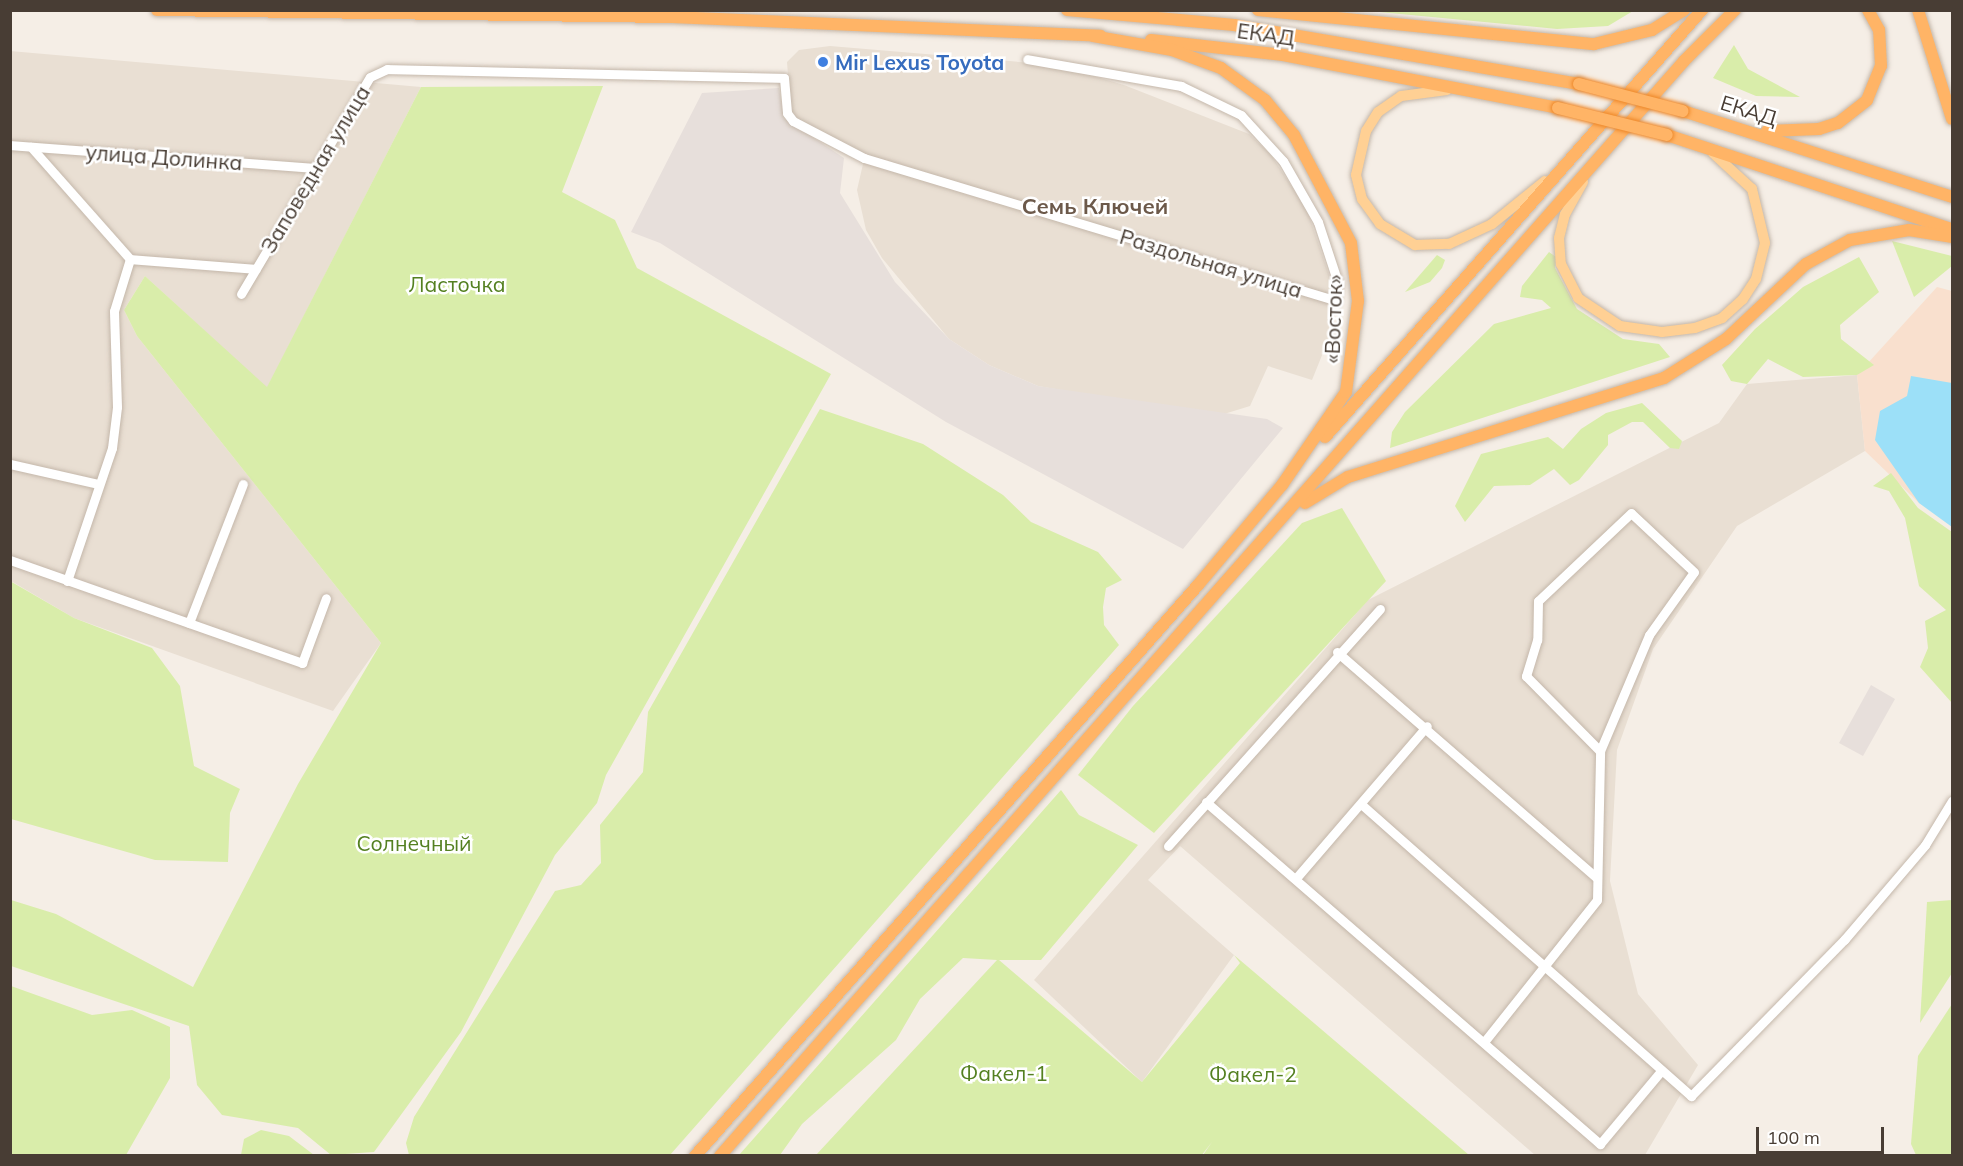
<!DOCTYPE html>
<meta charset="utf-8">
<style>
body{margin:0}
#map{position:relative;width:1963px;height:1166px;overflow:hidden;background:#f5eee6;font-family:Mulish,sans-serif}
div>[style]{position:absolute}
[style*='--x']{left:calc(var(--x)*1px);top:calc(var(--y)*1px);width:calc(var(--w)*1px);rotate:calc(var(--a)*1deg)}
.residential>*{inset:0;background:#e9dfd3}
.commercial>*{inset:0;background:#f9e0ce}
.industrial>*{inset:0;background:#e7dfdb}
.green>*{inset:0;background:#d9edaa}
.water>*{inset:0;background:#9ce0f8}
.roads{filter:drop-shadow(0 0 2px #c4b7aa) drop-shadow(0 0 2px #c4b7aa)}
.minor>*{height:9px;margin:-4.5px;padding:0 4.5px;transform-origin:4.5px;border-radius:4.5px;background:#fff}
.major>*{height:10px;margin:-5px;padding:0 5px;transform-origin:5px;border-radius:5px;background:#ffd094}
.highway>*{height:12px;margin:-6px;padding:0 6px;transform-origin:6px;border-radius:6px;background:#ffb466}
.bridges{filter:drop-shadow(0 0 2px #ed8627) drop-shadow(0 0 2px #ed8627)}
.highway-bridge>*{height:12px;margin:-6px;padding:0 6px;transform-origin:6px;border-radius:6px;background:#ffb466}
.dots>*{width:16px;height:16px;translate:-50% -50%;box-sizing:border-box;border:3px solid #fff;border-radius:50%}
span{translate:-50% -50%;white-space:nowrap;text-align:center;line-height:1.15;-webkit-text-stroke:5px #fff;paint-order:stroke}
.street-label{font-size:21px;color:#483d34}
.shop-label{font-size:21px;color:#366cbe;font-weight:700}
.left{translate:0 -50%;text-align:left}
.park-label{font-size:21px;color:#548021}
.neighbourhood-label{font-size:22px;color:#6c594a;font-weight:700}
.frame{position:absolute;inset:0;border:12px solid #483d34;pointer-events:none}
.scale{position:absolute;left:1756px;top:1127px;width:128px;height:27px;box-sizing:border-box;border:3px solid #483d34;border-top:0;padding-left:8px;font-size:18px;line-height:21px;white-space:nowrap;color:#483d34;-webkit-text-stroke:4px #fff;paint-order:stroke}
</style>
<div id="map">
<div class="residential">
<i style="clip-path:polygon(830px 46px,1056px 65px,1124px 85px,1249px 134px,1271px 155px,1307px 210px,1329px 275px,1329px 338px,1312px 380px,1268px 366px,1250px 406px,1224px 414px,1163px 408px,1038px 386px,989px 365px,949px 339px,882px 258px,866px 230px,857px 190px,863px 164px,791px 115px,787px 62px,799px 50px)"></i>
<i style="clip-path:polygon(10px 51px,421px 87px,267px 388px,145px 276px,124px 310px,137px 336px,381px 643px,333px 711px,74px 618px,11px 581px)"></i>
<i style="clip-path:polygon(1857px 375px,1865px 451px,1737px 526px,1653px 649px,1617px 750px,1610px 881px,1638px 994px,1698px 1065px,1645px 1155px,1535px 1155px,1180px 846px,1148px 880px,1234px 955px,1142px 1082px,1034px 980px,1368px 600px,1719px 423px,1747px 384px)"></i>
</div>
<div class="commercial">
<i style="clip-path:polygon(1937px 287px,1952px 291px,1952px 521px,1919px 503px,1865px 451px,1857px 375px)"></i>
</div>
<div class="industrial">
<i style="clip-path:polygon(779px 88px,784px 118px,844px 158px,840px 193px,895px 282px,949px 339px,989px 365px,1038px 386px,1267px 419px,1283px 428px,1183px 549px,946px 422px,660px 243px,631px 232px,702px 93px)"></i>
<i style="clip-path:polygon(1871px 685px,1895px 699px,1863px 756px,1839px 743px)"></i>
</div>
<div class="green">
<i style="clip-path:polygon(1369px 11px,1633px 11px,1608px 26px,1557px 29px)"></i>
<i style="clip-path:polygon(1734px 45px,1748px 69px,1800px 97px,1756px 96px,1713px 78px)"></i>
<i style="clip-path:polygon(603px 86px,562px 192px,615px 220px,637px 268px,831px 374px,606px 775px,597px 803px,555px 855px,461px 1032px,374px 1152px,331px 1155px,298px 1128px,222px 1115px,197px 1085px,189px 1026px,11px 966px,11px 900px,56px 914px,193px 987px,298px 784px,381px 643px,137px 336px,124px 310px,145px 276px,267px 387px,421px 87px)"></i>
<i style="clip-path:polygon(1892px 241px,1952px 256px,1952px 266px,1914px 297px)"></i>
<i style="clip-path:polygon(1549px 252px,1556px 257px,1555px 268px,1577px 309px,1623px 339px,1659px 344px,1670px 357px,1390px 448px,1392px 432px,1405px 412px,1494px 324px,1551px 308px,1542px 300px,1520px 297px,1522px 286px)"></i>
<i style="clip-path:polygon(1437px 255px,1445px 260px,1442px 268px,1430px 282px,1405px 292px)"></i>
<i style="clip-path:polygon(1859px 257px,1879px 292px,1840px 325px,1841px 339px,1874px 365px,1857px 375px,1803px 377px,1768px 359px,1747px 384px,1731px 381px,1722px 365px,1755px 329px,1803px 287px)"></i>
<i style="clip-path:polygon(1642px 403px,1682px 441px,1679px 449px,1670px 448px,1643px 422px,1632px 422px,1608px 435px,1608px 445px,1579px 480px,1570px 485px,1554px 469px,1530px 485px,1494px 486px,1465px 522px,1455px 506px,1481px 454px,1548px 437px,1563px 449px,1581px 429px,1606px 413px)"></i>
<i style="clip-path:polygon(820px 409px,923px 444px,1003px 495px,1031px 522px,1098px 552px,1122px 580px,1106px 588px,1103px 607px,1104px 625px,1119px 645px,670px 1155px,409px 1155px,406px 1143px,414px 1117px,555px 891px,581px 885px,601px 863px,600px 825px,643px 772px,648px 712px)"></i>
<i style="clip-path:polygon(1891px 473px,1918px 508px,1952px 532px,1952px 703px,1920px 667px,1928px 648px,1925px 621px,1946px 610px,1919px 586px,1905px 518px,1889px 491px,1873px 486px)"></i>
<i style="clip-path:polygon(1342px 508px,1386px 581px,1154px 833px,1078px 775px,1133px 706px,1302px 523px)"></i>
<i style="clip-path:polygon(10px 581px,74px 618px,152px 648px,180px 686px,194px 766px,240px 789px,230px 813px,228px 862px,155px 860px,11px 819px)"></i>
<i style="clip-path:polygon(1061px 790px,1079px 815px,1138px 845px,1041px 960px,999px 960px,1142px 1082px,1240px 963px,1234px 955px,1469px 1155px,1203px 1155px,1212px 1142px,1201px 1156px,816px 1155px,997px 960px,963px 958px,920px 999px,896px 1040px,802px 1124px,780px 1155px,739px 1155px)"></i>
<i style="clip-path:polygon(1952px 900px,1952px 973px,1920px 1023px,1927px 902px)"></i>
<i style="clip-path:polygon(11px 986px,92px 1015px,132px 1010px,170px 1027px,170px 1078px,126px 1155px,11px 1155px)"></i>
<i style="clip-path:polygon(1952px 1004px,1952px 1155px,1916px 1155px,1911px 1144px,1918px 1056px)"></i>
<i style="clip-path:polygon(261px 1130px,289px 1136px,314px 1155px,241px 1155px,244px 1139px)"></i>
</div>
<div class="water">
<i style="clip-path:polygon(1911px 376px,1952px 383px,1952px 527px,1919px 503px,1875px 440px,1880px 411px,1907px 396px)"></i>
</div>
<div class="roads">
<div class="minor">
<i style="--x:10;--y:145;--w:308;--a:4.3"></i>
<i style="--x:31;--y:147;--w:149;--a:48.5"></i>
<i style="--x:130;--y:259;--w:126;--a:4.5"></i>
<i style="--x:241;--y:294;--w:252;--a:-59.3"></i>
<i style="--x:370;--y:77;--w:19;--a:-25"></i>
<i style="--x:387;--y:69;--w:397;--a:1.3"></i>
<i style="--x:784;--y:78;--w:35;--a:85"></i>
<i style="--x:787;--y:113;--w:10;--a:53"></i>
<i style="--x:793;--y:121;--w:80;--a:27.5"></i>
<i style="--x:864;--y:158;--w:492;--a:16.8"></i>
<i style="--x:1335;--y:300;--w:17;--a:-80"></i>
<i style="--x:1338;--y:283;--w:64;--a:-108.2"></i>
<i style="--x:1318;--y:222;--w:70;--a:-119.8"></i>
<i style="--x:1283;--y:161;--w:62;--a:-132.4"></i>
<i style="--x:1241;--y:115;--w:67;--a:-154.2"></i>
<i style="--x:1181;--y:86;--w:156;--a:-170.1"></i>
<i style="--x:10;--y:464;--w:90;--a:12.8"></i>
<i style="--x:10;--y:560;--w:310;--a:19.4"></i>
<i style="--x:302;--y:663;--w:69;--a:-69.7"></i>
<i style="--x:67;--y:581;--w:140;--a:-71.3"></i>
<i style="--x:112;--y:448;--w:41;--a:-83"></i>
<i style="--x:117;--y:407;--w:96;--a:-91.8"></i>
<i style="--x:114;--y:311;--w:54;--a:-72.9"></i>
<i style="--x:189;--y:623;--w:149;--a:-68.8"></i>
<i style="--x:1337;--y:652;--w:343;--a:41"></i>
<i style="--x:1206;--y:802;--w:522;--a:40.96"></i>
<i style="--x:1600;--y:1144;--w:95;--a:-50.1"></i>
<i style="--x:1361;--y:804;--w:441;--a:41.5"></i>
<i style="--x:1691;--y:1096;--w:219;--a:-45.6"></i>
<i style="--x:1844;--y:940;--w:125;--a:-49.5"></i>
<i style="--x:1925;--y:845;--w:52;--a:-58.5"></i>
<i style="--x:1168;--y:846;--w:318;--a:-48.2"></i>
<i style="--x:1297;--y:877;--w:199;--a:-49.3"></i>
<i style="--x:1484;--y:1042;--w:181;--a:-51.5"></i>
<i style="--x:1597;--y:900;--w:149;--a:-88.8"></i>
<i style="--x:1600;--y:751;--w:126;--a:-67.1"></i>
<i style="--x:1649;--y:635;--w:77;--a:-54.5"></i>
<i style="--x:1694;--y:572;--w:86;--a:-136.9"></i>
<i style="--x:1631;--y:513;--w:128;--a:136.6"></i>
<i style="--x:1538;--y:601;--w:39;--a:91"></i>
<i style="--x:1537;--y:640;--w:38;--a:107"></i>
<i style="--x:1526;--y:676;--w:105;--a:45.4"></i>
</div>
<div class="major">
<i style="--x:1447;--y:90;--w:46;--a:172.6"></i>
<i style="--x:1401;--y:96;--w:28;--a:145"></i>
<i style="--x:1378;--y:112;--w:22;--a:122"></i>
<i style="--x:1366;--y:131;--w:45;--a:102.8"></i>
<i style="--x:1356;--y:175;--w:25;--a:76"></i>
<i style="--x:1362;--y:199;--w:31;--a:54"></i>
<i style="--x:1380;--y:224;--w:41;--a:31"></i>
<i style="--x:1415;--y:245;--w:34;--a:-2"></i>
<i style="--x:1449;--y:244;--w:47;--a:-24.9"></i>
<i style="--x:1492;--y:224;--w:68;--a:-39.1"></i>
<i style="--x:1583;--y:182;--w:37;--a:119"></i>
<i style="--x:1565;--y:214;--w:25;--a:104"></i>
<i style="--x:1559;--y:238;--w:26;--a:86"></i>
<i style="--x:1561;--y:264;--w:38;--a:63"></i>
<i style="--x:1578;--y:298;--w:50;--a:33.7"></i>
<i style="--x:1620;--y:326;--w:42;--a:8.1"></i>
<i style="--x:1662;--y:332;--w:33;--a:-7"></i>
<i style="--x:1695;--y:328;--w:29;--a:-20"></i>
<i style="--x:1722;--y:318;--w:28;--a:-42"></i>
<i style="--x:1743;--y:299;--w:24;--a:-57"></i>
<i style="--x:1756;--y:279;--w:37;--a:-76"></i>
<i style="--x:1765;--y:243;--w:56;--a:-103.5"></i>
<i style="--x:1752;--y:189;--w:53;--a:-137.3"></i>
</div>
<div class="highway">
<i style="--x:157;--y:10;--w:515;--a:0.78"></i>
<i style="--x:672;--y:17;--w:429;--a:2.5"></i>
<i style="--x:1067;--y:10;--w:168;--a:5.1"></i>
<i style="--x:1234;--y:25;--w:350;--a:9.7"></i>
<i style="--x:1258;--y:10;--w:338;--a:5.8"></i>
<i style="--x:1594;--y:44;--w:60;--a:-13.6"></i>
<i style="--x:1652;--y:30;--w:38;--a:-32"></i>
<i style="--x:1918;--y:10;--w:114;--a:72.7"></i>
<i style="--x:1151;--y:40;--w:133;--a:6.5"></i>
<i style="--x:1283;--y:55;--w:280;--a:10.9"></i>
<i style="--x:1683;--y:111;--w:282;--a:17.7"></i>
<i style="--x:1767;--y:131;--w:52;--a:-2.2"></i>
<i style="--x:1819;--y:129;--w:20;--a:-18"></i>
<i style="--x:1838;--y:123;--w:37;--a:-38"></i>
<i style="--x:1867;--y:100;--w:37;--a:-68"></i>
<i style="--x:1881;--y:66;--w:36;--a:-93"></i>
<i style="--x:1879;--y:30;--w:23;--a:-119"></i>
<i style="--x:1667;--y:135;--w:300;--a:18.3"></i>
<i style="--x:1325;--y:437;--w:570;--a:-48.56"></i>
<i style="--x:1305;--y:503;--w:50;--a:-31.2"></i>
<i style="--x:1348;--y:477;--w:331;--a:-17.4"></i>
<i style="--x:1664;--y:378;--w:73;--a:-32.2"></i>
<i style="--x:1726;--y:339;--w:110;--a:-43.2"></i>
<i style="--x:1806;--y:264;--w:50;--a:-28.6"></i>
<i style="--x:1850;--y:240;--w:60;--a:-9.6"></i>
<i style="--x:1909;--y:230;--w:44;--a:9.2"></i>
<i style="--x:695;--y:1156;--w:761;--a:-48.62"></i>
<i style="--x:1198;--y:585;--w:131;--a:-50"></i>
<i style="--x:1282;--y:485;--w:113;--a:-55.5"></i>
<i style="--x:1346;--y:392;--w:92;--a:-82.5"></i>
<i style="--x:1358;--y:301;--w:58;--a:-96.9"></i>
<i style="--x:1351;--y:243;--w:122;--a:-117.8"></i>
<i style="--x:1294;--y:135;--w:45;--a:-129.6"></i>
<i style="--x:1265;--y:100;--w:54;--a:-144"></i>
<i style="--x:1221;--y:68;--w:52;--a:-159.8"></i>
<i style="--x:1172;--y:50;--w:80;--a:-170"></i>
<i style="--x:720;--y:1156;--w:1459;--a:-48.64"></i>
<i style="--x:1684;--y:61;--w:72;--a:-45"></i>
</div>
</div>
<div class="bridges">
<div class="highway-bridge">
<i style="--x:1579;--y:84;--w:107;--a:14.6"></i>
<i style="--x:1558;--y:108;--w:112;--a:13.9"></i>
</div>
</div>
<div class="dots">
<i style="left:823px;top:62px;background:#3f7fe0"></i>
</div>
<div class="street-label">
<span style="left:1266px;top:34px;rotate:8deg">ЕКАД</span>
<span style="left:1749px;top:110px;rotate:17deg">ЕКАД</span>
<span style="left:164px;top:157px;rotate:4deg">улица Долинка</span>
<span style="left:315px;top:169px;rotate:-59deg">Заповедная улица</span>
<span style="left:1211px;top:263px;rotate:17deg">Раздольная улица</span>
<span style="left:1333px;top:319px;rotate:-88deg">«Восток»</span>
</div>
<div class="shop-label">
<span class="left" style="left:835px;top:62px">Mir Lexus Toyota</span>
</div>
<div class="park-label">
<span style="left:457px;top:284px">Ласточка</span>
<span style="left:414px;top:843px">Солнечный</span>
<span style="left:1004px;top:1073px">Факел-1</span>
<span style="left:1253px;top:1074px">Факел-2</span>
</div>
<div class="neighbourhood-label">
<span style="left:1095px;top:207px">Семь Ключей</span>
</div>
<div class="frame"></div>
<div class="scale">100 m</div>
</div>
